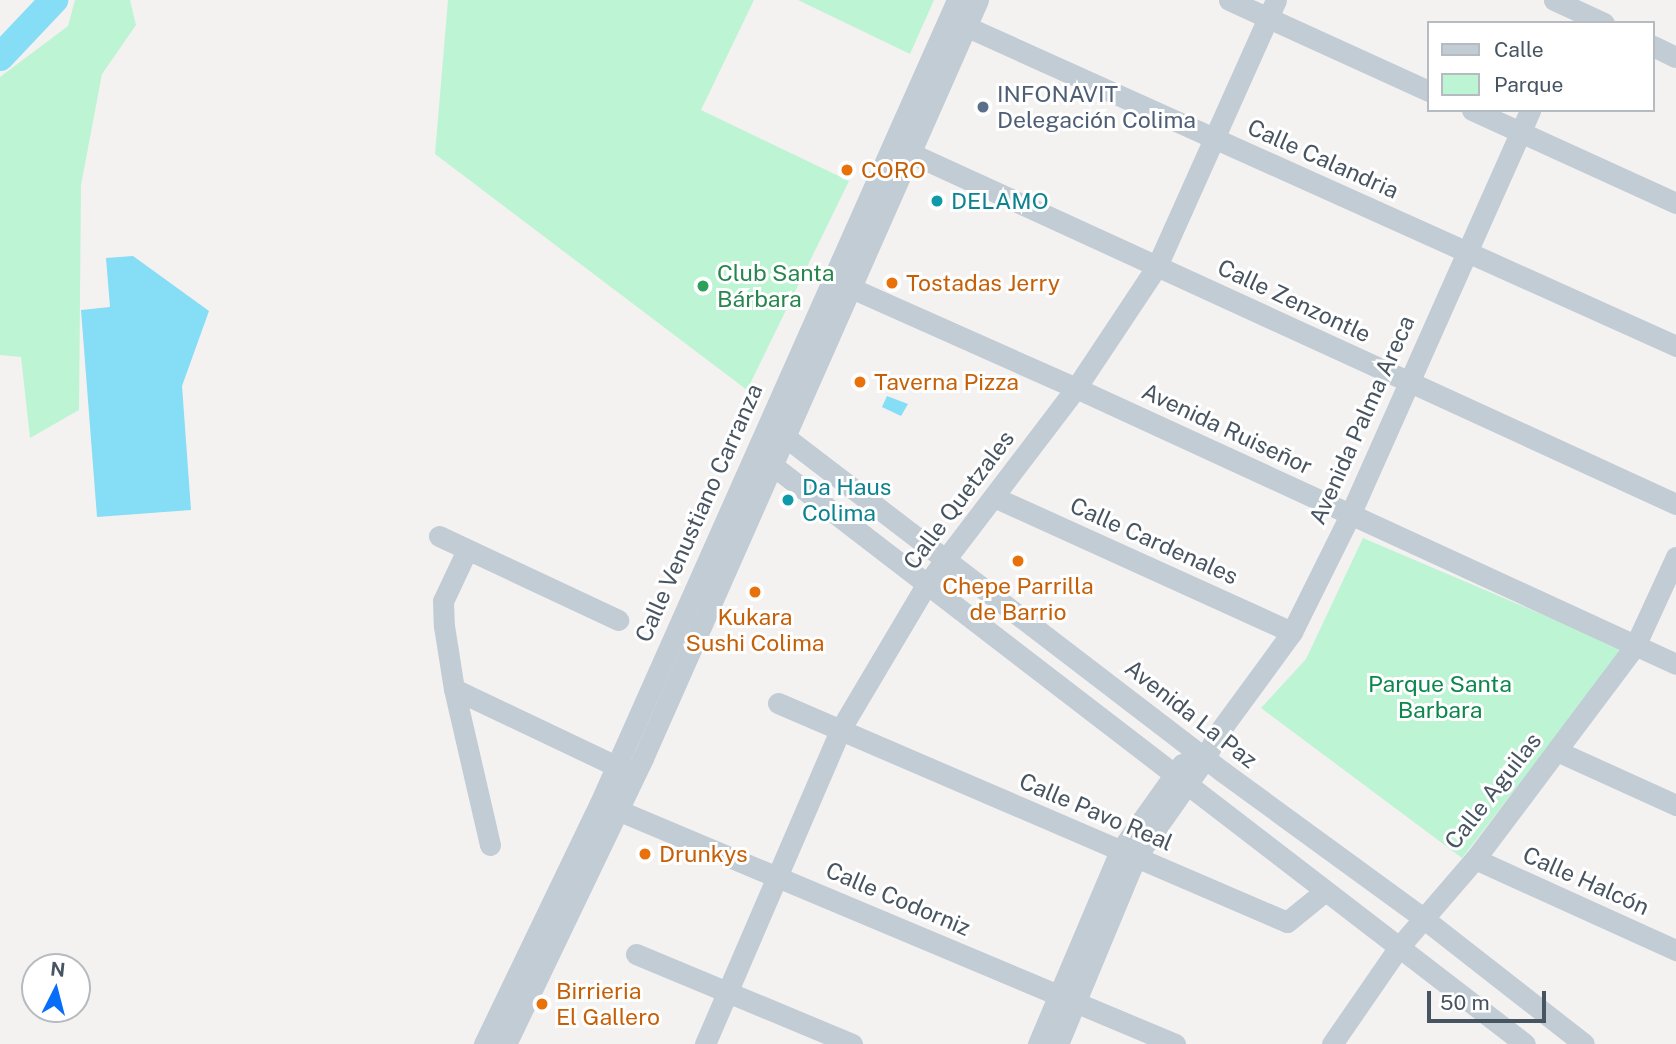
<!DOCTYPE html>
<meta charset="utf-8">
<style>
body{margin:0}
#map{position:relative;width:1676px;height:1044px;overflow:hidden;background:#f4f1f1;font-family:"Public Sans",sans-serif}
div>[style]{position:absolute}
[style*='--x']{left:calc(var(--x)*1px);top:calc(var(--y)*1px);width:calc(var(--w)*1px);rotate:calc(var(--a)*1deg)}
.green>*{inset:0;background:#bdf4d3}
.water>*{inset:0;background:#85ddf6}
.river>*{height:28px;margin:-14px;padding:0 14px;transform-origin:14px;border-radius:14px;background:#85ddf6}
.minor>*{height:21px;margin:-10.5px;padding:0 10.5px;transform-origin:10.5px;border-radius:10.5px;background:#c1ccd4}
.dots>*{width:19px;height:19px;translate:-50% -50%;box-sizing:border-box;border:4px solid #fff;border-radius:50%}
span{translate:-50% -50%;white-space:nowrap;text-align:center;line-height:1.15;-webkit-text-stroke:6px #fff;paint-order:stroke}
.service-label{font-size:23px;color:#4e5e75}
.left{translate:0 -50%;text-align:left}
.street-label{font-size:23px;color:#475461}
.food-label{font-size:23px;color:#c56008}
.culture-label{font-size:23px;color:#0d838f}
.leisure-label{font-size:23px;color:#27864d}
.park-label{font-size:23px;color:#0d874b}
.legend{position:absolute;left:1427px;top:21px;width:228px;height:91px;box-sizing:border-box;background:#fff;border:2px solid #b5bbc0;margin:0;padding:9px 12px;list-style:none;font-size:21px;color:#475461}
.legend li{display:flex;align-items:center;gap:14px;height:35px}
.legend b{width:35px;border:2px solid #b5bbc0}
.north{position:absolute;left:21px;top:953px;width:70px;height:70px;box-sizing:border-box;background:#fff;border:2px solid #b5bbc0;border-radius:50%;rotate:6deg;font-size:19px;font-weight:700;line-height:28px;text-align:center;color:#475461}
.north::after{content:'';display:block;margin:auto;width:24px;height:32px;background:#066ef9;clip-path:polygon(50% 0,100% 100%,50% 72%,0 100%)}
.scale{position:absolute;left:1427px;top:991px;width:119px;height:32px;box-sizing:border-box;border:4px solid #475461;border-top:0;padding-left:9px;font-size:21px;line-height:24px;white-space:nowrap;color:#475461;-webkit-text-stroke:5px #fff;paint-order:stroke}
</style>
<div id="map">
<div class="green">
<i style="clip-path:polygon(75px 0,130px 0,136px 25px,102px 74px,81px 185px,79px 410px,30px 438px,21px 357px,0 355px,0 77px,68px 26px)"></i>
<i style="clip-path:polygon(448px 0,754px 0,701px 110px,849px 181px,747px 390px,435px 154px)"></i>
<i style="clip-path:polygon(798px 0,934px 0,910px 54px)"></i>
<i style="clip-path:polygon(1363px 538px,1623px 649px,1462px 858px,1261px 708px,1306px 659px)"></i>
</div>
<div class="water">
<i style="clip-path:polygon(133px 256px,209px 311px,182px 386px,191px 510px,97px 517px,81px 310px,110px 307px,106px 258px)"></i>
<i style="clip-path:polygon(887px 396px,908px 404px,901px 416px,882px 407px)"></i>
</div>
<div class="river">
<i style="--x:0;--y:57;--w:79;--a:-46.5"></i>
</div>
<div class="minor">
<i style="--x:1229;--y:0;--w:220;--a:24.5"></i>
<i style="--x:1554;--y:0;--w:55;--a:24.7"></i>
<i style="--x:954;--y:21;--w:792;--a:24.23"></i>
<i style="--x:1653;--y:46;--w:25;--a:26"></i>
<i style="--x:1472;--y:110;--w:224;--a:24.5"></i>
<i style="--x:895;--y:146;--w:859;--a:24.63"></i>
<i style="--x:840;--y:283;--w:258;--a:24"></i>
<i style="--x:1076;--y:388;--w:660;--a:24.7"></i>
<i style="--x:775;--y:429;--w:564;--a:37.44"></i>
<i style="--x:1223;--y:772;--w:248;--a:36.1"></i>
<i style="--x:1423;--y:918;--w:204;--a:38"></i>
<i style="--x:763;--y:458;--w:961;--a:37.56"></i>
<i style="--x:994;--y:497;--w:327;--a:24.4"></i>
<i style="--x:439;--y:536;--w:198;--a:25.1"></i>
<i style="--x:467;--y:550;--w:56;--a:115.2"></i>
<i style="--x:443;--y:601;--w:25;--a:88"></i>
<i style="--x:444;--y:626;--w:64;--a:81"></i>
<i style="--x:454;--y:689;--w:160;--a:77"></i>
<i style="--x:454;--y:689;--w:177;--a:25.4"></i>
<i style="--x:778;--y:703;--w:554;--a:23.28"></i>
<i style="--x:1287;--y:922;--w:49;--a:-39.2"></i>
<i style="--x:1557;--y:751;--w:131;--a:24.4"></i>
<i style="--x:608;--y:806;--w:615;--a:22.77"></i>
<i style="--x:1475;--y:859;--w:221;--a:24.4"></i>
<i style="--x:636;--y:954;--w:234;--a:22.6"></i>
<i style="--x:484;--y:1044;--w:267;--a:-64.3"></i>
<i style="--x:600;--y:803;--w:879;--a:-66.03"></i>
<i style="--x:506;--y:1044;--w:317;--a:-64.4"></i>
<i style="--x:643;--y:758;--w:829;--a:-66.16"></i>
<i style="--x:705;--y:1044;--w:342;--a:-66.7"></i>
<i style="--x:840;--y:730;--w:169;--a:-59.3"></i>
<i style="--x:926;--y:585;--w:248;--a:-52.7"></i>
<i style="--x:1076;--y:388;--w:146;--a:-56.4"></i>
<i style="--x:1157;--y:266;--w:291;--a:-65.9"></i>
<i style="--x:1038;--y:1044;--w:210;--a:-67"></i>
<i style="--x:1120;--y:851;--w:107;--a:-54.5"></i>
<i style="--x:1058;--y:1044;--w:203;--a:-67.4"></i>
<i style="--x:1136;--y:857;--w:120;--a:-54.9"></i>
<i style="--x:1205;--y:759;--w:25;--a:-64"></i>
<i style="--x:1216;--y:736;--w:129;--a:-53.8"></i>
<i style="--x:1292;--y:632;--w:131;--a:-63.6"></i>
<i style="--x:1350;--y:515;--w:443;--a:-66"></i>
<i style="--x:1332;--y:1044;--w:118;--a:-55.4"></i>
<i style="--x:1399;--y:947;--w:116;--a:-49.2"></i>
<i style="--x:1475;--y:859;--w:266;--a:-53.1"></i>
<i style="--x:1635;--y:646;--w:98;--a:-65.3"></i>
</div>
<div class="dots">
<i style="left:983px;top:107px;background:#5c6f8a"></i>
<i style="left:847px;top:170px;background:#e8710a"></i>
<i style="left:937px;top:201px;background:#0f9aa8"></i>
<i style="left:892px;top:283px;background:#e8710a"></i>
<i style="left:703px;top:286px;background:#2e9e5b"></i>
<i style="left:860px;top:382px;background:#e8710a"></i>
<i style="left:788px;top:500px;background:#0f9aa8"></i>
<i style="left:1018px;top:561px;background:#e8710a"></i>
<i style="left:755px;top:592px;background:#e8710a"></i>
<i style="left:645px;top:854px;background:#e8710a"></i>
<i style="left:542px;top:1004px;background:#e8710a"></i>
</div>
<div class="service-label">
<span class="left" style="left:997px;top:107px">INFONAVIT<br>Delegación Colima</span>
</div>
<div class="street-label">
<span style="left:1323px;top:159px;rotate:24deg">Calle Calandria</span>
<span style="left:1294px;top:301px;rotate:25deg">Calle Zenzontle</span>
<span style="left:1362px;top:420px;rotate:-66deg">Avenida Palma Areca</span>
<span style="left:1227px;top:429px;rotate:25deg">Avenida Ruiseñor</span>
<span style="left:959px;top:500px;rotate:-53deg">Calle Quetzales</span>
<span style="left:699px;top:513px;rotate:-66deg">Calle Venustiano Carranza</span>
<span style="left:1154px;top:541px;rotate:24deg">Calle Cardenales</span>
<span style="left:1191px;top:714px;rotate:38deg">Avenida La Paz</span>
<span style="left:1493px;top:791px;rotate:-52deg">Calle Aguilas</span>
<span style="left:1096px;top:812px;rotate:23deg">Calle Pavo Real</span>
<span style="left:1586px;top:881px;rotate:24deg">Calle Halcón</span>
<span style="left:898px;top:899px;rotate:23deg">Calle Codorniz</span>
</div>
<div class="food-label">
<span class="left" style="left:861px;top:170px">CORO</span>
<span class="left" style="left:906px;top:283px">Tostadas Jerry</span>
<span class="left" style="left:874px;top:382px">Taverna Pizza</span>
<span style="left:1018px;top:599px">Chepe Parrilla<br>de Barrio</span>
<span style="left:755px;top:630px">Kukara<br>Sushi Colima</span>
<span class="left" style="left:659px;top:854px">Drunkys</span>
<span class="left" style="left:556px;top:1004px">Birrieria<br>El Gallero</span>
</div>
<div class="culture-label">
<span class="left" style="left:951px;top:201px">DELAMO</span>
<span class="left" style="left:802px;top:500px">Da Haus<br>Colima</span>
</div>
<div class="leisure-label">
<span class="left" style="left:717px;top:286px">Club Santa<br>Bárbara</span>
</div>
<div class="park-label">
<span style="left:1440px;top:697px">Parque Santa<br>Barbara</span>
</div>
<ul class="legend">
<li><b style="height:9px;background:#c1ccd4"></b>Calle</li>
<li><b style="height:19px;background:#bdf4d3"></b>Parque</li>
</ul>
<div class="north">N</div>
<div class="scale">50 m</div>
</div>
